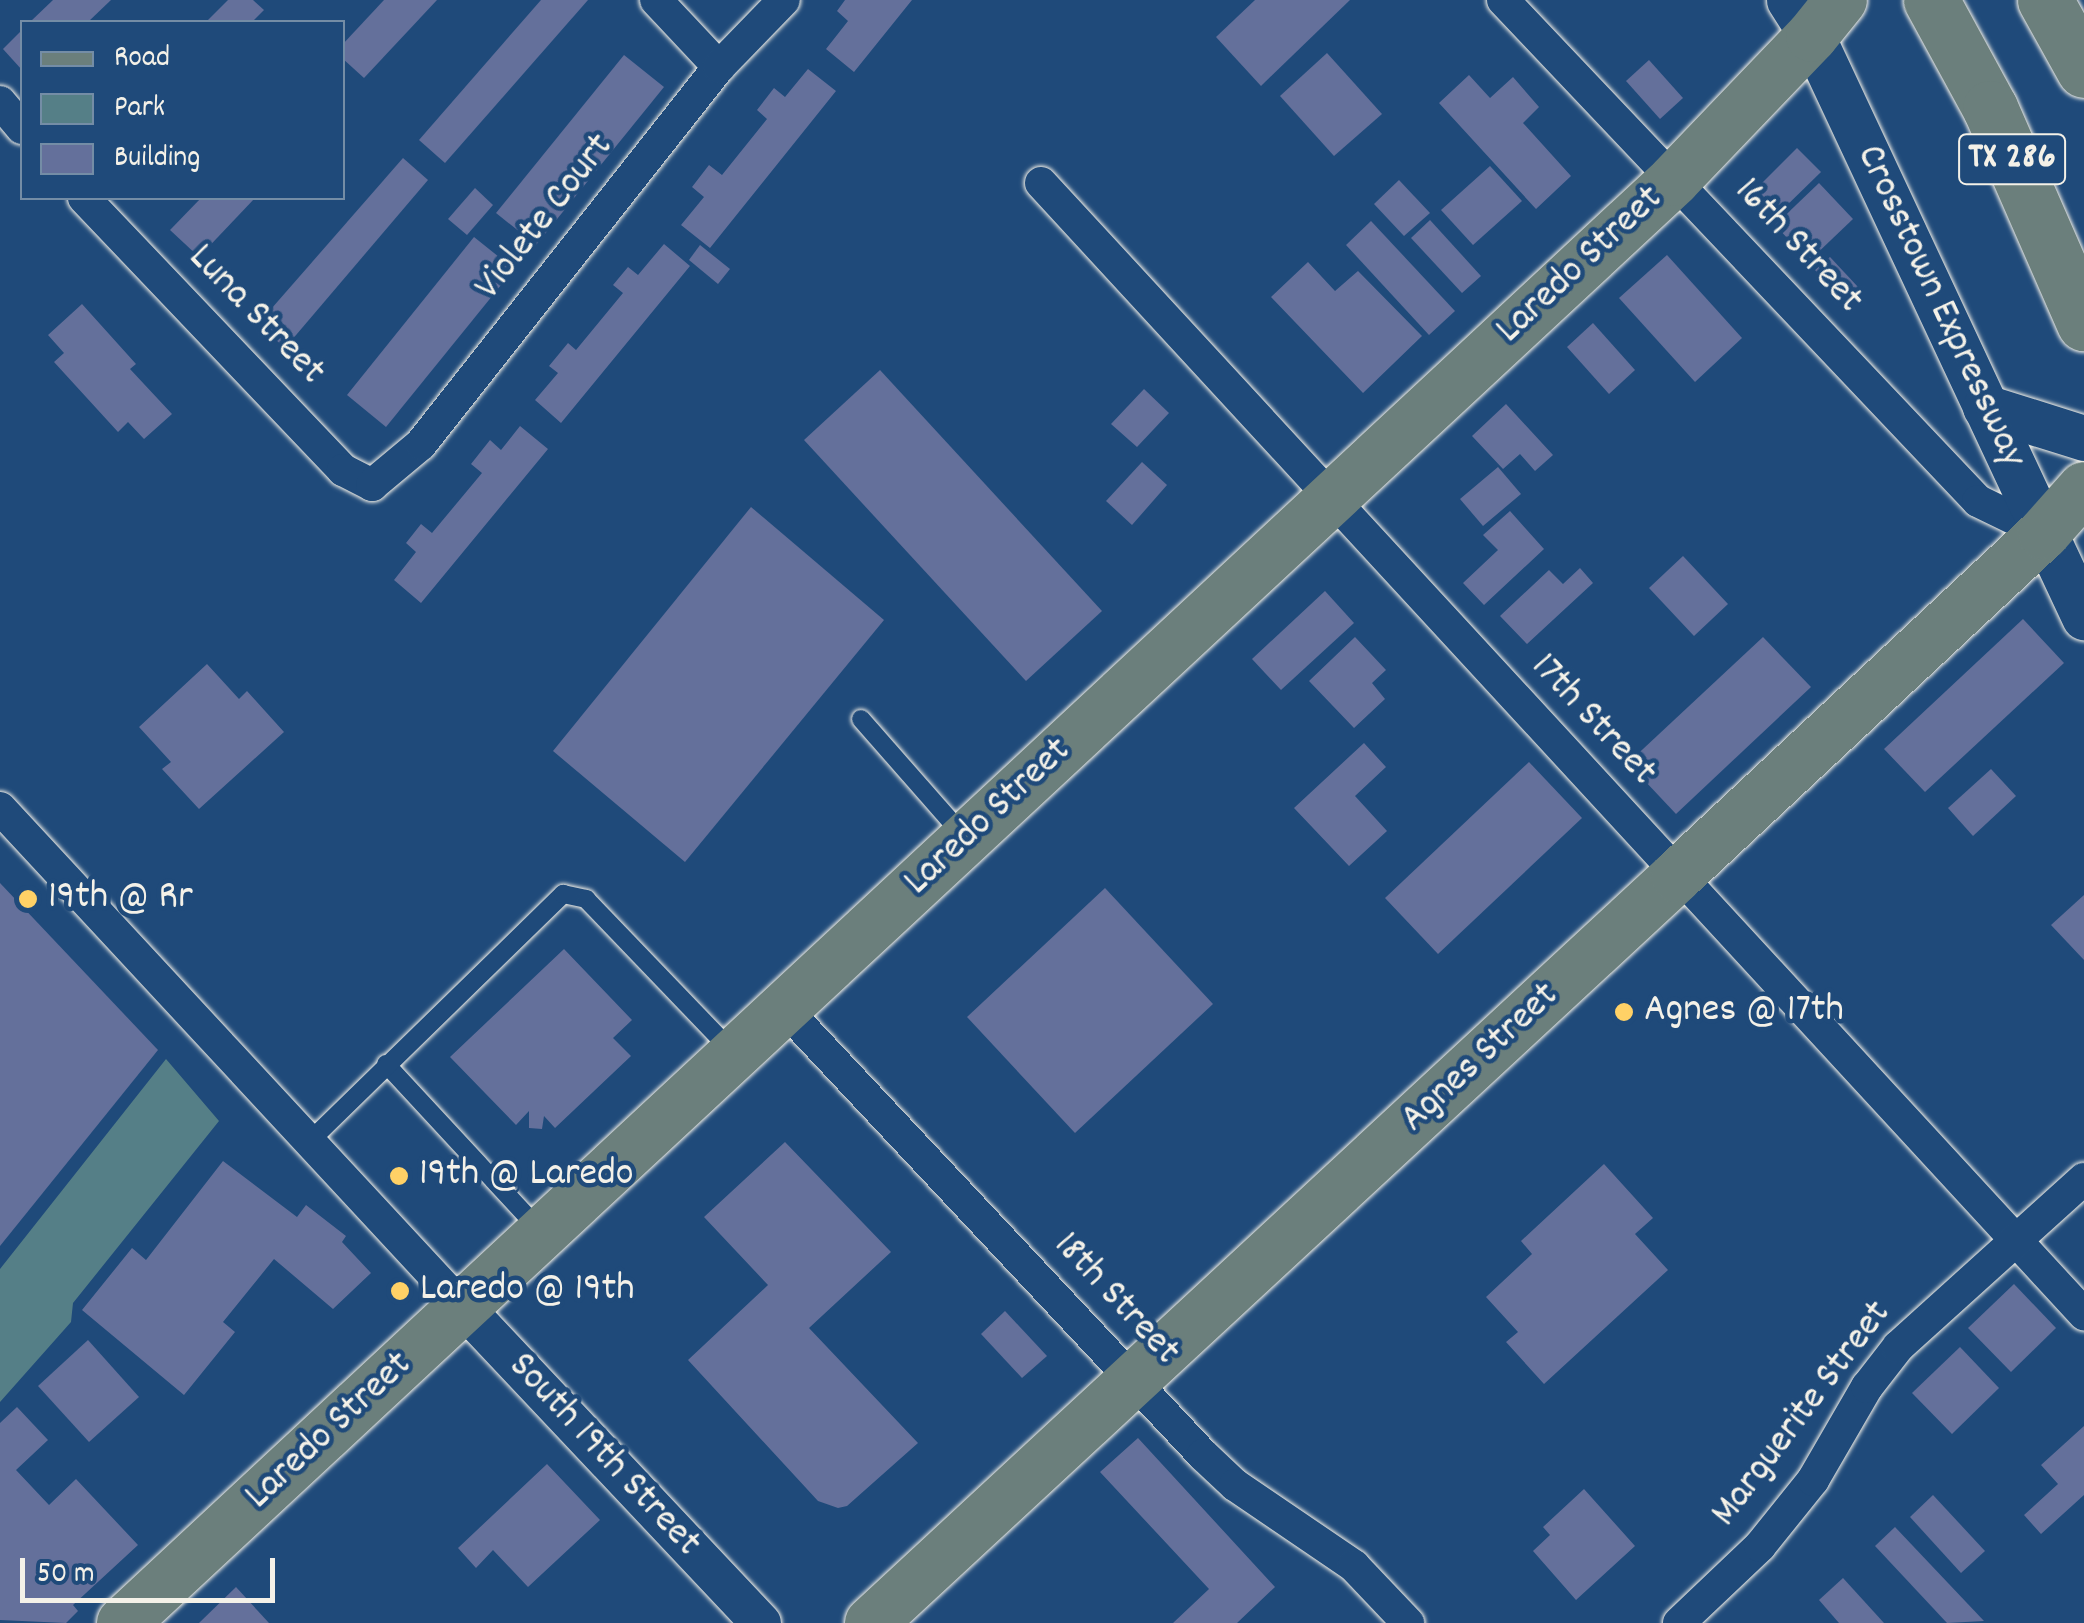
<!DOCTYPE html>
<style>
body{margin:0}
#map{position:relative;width:2084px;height:1623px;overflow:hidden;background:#1f4a7a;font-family:Dekko,sans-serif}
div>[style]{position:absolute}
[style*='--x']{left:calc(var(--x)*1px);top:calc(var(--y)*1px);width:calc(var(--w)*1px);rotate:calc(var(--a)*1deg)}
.green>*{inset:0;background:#557f87}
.building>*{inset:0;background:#64709b}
.roads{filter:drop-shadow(0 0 2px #f4f1e8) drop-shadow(0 0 2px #f4f1e8)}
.service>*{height:18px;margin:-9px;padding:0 9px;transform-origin:9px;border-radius:9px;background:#1f4a7a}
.minor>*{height:32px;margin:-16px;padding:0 16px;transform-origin:16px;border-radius:16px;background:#1f4a7a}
.tertiary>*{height:40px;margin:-20px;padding:0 20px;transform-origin:20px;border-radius:20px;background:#1f4a7a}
.secondary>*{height:45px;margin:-22.5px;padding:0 22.5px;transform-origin:22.5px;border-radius:22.5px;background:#1f4a7a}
.primary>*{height:52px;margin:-26px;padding:0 26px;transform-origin:26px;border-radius:26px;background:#6b7f7c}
.motorway>*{height:55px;margin:-27.5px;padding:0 27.5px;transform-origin:27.5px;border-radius:27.5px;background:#6b7f7c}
.dots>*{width:28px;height:28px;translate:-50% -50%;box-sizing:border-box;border:5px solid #1f4a7a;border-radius:50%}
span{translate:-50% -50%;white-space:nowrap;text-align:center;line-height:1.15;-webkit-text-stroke:9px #1f4a7a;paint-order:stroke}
.shield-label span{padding:2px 8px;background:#1f4a7a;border:2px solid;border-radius:8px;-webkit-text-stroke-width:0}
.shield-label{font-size:38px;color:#f4f1e8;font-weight:700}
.street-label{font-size:40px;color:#f4f1e8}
.poi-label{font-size:40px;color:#f4f1e8}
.left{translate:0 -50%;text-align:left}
.legend{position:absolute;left:20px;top:20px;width:325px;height:180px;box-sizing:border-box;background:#1f4a7a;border:2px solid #748da6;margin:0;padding:12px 18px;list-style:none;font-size:30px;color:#f4f1e8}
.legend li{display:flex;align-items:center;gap:20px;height:50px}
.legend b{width:50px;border:2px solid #748da6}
.scale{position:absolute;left:20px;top:1558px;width:255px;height:45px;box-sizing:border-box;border:5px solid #f4f1e8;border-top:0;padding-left:12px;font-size:30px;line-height:35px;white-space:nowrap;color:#f4f1e8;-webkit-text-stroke:8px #1f4a7a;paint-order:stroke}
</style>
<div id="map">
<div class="green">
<i style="clip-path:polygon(166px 1059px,219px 1121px,73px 1303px,71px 1322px,0 1402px,0 1269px)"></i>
</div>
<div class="building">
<i style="clip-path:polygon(53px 0,111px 0,88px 22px,30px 22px)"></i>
<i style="clip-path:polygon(228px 0,253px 0,264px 10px,252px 22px,206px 22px)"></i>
<i style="clip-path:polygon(384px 0,437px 0,364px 78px,342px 58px,342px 45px)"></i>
<i style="clip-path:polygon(541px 0,588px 0,445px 163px,419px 140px)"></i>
<i style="clip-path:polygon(845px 0,912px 0,854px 72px,826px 49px,848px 21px,837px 11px)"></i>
<i style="clip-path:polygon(1255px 0,1350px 0,1261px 86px,1216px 37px)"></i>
<i style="clip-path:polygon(22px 30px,22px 70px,3px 49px)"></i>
<i style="clip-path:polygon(1327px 53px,1382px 114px,1334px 156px,1280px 96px)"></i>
<i style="clip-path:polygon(624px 55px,664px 87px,536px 245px,496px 213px)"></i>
<i style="clip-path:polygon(1649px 60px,1683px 98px,1660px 119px,1626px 81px)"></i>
<i style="clip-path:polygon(808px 69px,836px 91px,710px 248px,681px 225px,704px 197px,692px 187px,709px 165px,722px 175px,767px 119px,757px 110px,774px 88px,785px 97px)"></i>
<i style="clip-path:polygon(1469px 75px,1490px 98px,1513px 77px,1539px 107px,1523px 123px,1571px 176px,1536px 209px,1439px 103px)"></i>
<i style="clip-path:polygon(1797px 148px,1821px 172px,1776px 216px,1753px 192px)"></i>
<i style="clip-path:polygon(403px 158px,428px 180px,285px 348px,258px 324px)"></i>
<i style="clip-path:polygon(1490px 166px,1522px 201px,1473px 245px,1441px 210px)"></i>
<i style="clip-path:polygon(1399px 180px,1430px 213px,1404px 236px,1374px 204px)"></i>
<i style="clip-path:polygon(1819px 183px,1853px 219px,1809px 261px,1775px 225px)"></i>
<i style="clip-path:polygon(475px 188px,493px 205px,467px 235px,448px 219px)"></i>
<i style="clip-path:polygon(201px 198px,255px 198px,199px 257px,170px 230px)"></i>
<i style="clip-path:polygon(1430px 220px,1481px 276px,1462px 293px,1411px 238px)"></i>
<i style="clip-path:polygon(1371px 221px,1455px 311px,1429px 335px,1346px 245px)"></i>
<i style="clip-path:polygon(474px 237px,514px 269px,386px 427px,347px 395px)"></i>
<i style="clip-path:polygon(664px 244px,690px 266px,561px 423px,535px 400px,558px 373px,549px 366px,568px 343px,576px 350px,623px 293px,613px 285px,628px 267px,638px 275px)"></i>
<i style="clip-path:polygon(700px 245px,730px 269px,718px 284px,689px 260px)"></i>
<i style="clip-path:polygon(1667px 255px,1742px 338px,1695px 382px,1619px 298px)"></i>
<i style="clip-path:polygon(1830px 257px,1858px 287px,1842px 301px,1815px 270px)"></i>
<i style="clip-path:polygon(1308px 262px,1335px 291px,1358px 271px,1422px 336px,1363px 393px,1271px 297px)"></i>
<i style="clip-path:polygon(82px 304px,136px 364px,130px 369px,172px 414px,144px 439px,128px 422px,118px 432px,54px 362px,64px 353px,48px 335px)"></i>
<i style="clip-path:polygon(1593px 323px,1635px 370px,1609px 394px,1567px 347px)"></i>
<i style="clip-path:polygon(880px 370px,1102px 611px,1026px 681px,804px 440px)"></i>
<i style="clip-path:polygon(1144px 389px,1169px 413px,1137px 447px,1111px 424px)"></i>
<i style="clip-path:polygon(1506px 404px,1553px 455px,1535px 471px,1520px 454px,1503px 469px,1472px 436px)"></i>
<i style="clip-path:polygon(520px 426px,548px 449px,421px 603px,394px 580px,416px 552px,406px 543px,421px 524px,432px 533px,482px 473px,471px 464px,490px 440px,501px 450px)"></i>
<i style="clip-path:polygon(1142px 462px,1167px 485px,1132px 525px,1106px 501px)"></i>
<i style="clip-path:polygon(1498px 467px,1521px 494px,1483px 526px,1460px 499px)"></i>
<i style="clip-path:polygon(751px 507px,884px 620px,685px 862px,553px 751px)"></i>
<i style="clip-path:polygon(1510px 511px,1544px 549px,1484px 605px,1463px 583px,1498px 550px,1483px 535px)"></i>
<i style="clip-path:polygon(1683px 556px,1728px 604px,1694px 636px,1649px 588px)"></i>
<i style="clip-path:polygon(1580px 568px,1593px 583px,1527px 644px,1500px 616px,1549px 570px,1563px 584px)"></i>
<i style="clip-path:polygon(1325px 591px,1354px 623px,1281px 690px,1252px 659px)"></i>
<i style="clip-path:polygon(2023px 619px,2064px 663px,1925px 792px,1884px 749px)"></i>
<i style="clip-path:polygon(1355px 637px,1386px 670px,1372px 683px,1385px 699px,1354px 728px,1309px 681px)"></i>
<i style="clip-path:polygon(1763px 637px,1811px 687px,1676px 814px,1628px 763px)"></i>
<i style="clip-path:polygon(207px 664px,239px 699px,247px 691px,284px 732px,199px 809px,162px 769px,171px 762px,139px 727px)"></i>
<i style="clip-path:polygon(1364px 743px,1386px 767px,1355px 796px,1387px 831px,1349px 866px,1294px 808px)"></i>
<i style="clip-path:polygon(1529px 762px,1582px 818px,1438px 954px,1385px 898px)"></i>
<i style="clip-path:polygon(1991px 769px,2016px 796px,1973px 836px,1948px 808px)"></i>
<i style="clip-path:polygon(0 883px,158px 1050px,0 1246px)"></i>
<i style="clip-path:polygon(1105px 888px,1213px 1004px,1075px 1133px,967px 1017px)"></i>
<i style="clip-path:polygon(2084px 895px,2084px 960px,2051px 925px)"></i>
<i style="clip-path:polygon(564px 949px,632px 1020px,613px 1038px,631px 1056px,555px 1128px,544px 1116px,542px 1129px,529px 1128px,529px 1111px,516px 1125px,450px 1057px)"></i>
<i style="clip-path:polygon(785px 1142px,891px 1252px,809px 1328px,918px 1443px,847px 1506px,838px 1508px,818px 1501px,688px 1360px,768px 1285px,704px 1217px)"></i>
<i style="clip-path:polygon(223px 1161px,297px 1217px,306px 1205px,346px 1236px,342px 1242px,371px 1273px,333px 1309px,274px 1259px,223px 1322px,235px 1332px,184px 1395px,82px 1310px,132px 1248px,146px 1260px)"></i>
<i style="clip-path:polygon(1604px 1164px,1653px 1218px,1635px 1234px,1668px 1270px,1544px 1384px,1506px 1342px,1518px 1332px,1486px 1297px,1532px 1254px,1521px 1241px)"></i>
<i style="clip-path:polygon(2014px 1284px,2056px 1328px,2011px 1372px,1968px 1328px)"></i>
<i style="clip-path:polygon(1005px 1311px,1047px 1356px,1022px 1378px,981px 1334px)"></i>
<i style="clip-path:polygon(88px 1340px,139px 1397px,89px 1442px,38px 1386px)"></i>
<i style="clip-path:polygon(1960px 1347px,1999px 1388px,1952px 1434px,1912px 1393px)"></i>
<i style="clip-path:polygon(17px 1407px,48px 1440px,16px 1470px,49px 1505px,76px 1479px,138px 1545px,73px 1605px,78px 1611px,66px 1623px,0 1620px,0 1423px)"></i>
<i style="clip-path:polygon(2084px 1426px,2084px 1495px,2041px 1534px,2024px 1515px,2058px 1484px,2041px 1465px)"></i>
<i style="clip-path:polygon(1138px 1438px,1275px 1587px,1237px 1623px,1173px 1623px,1209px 1589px,1100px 1472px)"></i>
<i style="clip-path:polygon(547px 1464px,600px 1520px,528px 1587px,493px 1550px,476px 1568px,458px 1548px)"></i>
<i style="clip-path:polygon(1584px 1489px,1635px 1546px,1576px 1600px,1533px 1551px,1550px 1535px,1543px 1527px)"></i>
<i style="clip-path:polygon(1933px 1495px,1985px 1551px,1961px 1573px,1910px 1517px)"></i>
<i style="clip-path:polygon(1895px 1527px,1984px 1621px,1947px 1623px,1875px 1546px)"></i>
<i style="clip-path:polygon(1843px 1578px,1884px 1623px,1839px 1623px,1819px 1600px)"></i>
<i style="clip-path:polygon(236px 1587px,269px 1623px,199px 1623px)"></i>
</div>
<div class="roads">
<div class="service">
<i style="--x:861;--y:719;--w:154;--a:48.7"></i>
<i style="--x:386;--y:1064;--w:225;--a:47.2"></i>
<i style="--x:310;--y:1141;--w:354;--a:-44.3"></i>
<i style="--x:563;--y:894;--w:24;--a:12"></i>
<i style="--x:586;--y:899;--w:209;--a:46.2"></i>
</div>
<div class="minor">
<i style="--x:656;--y:0;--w:92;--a:46.8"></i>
<i style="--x:1503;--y:0;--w:690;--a:46.53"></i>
<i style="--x:1978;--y:501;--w:73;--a:25.9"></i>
<i style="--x:0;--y:102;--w:34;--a:50"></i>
<i style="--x:1041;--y:183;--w:1539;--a:47.32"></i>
<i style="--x:84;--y:198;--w:376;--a:46.4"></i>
<i style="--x:343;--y:470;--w:33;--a:27"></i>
<i style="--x:372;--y:485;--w:64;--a:-39.9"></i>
<i style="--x:421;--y:444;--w:481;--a:-51.7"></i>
<i style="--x:719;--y:67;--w:93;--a:-45.9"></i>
<i style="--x:0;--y:808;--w:682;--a:47.14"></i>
<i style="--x:784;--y:1008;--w:613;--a:46.85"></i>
<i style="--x:1203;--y:1455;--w:44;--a:43.2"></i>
<i style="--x:1235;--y:1485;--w:144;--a:34.2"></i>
<i style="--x:1354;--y:1566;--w:79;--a:46.5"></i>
<i style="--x:1679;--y:1623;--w:112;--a:-43.5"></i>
<i style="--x:1760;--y:1546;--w:85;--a:-51.2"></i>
<i style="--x:1813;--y:1480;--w:108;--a:-59.9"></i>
<i style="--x:1867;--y:1387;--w:51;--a:-52.2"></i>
<i style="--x:1898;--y:1347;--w:251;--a:-42.1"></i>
</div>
<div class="tertiary">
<i style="--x:464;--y:1308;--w:433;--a:46.7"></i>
</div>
<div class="secondary">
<i style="--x:1789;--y:0;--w:43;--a:57.4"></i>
<i style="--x:1812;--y:36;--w:642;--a:64.91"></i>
<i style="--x:1985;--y:407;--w:104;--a:17.4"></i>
</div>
<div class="primary">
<i style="--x:123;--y:1623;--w:2118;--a:-42.93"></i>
<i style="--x:1674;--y:180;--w:199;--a:-46.2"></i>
<i style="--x:1812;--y:36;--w:46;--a:-51.1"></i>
<i style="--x:871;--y:1623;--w:1099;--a:-42.82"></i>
<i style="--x:1677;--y:876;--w:502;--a:-43.06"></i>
<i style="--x:2044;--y:533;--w:60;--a:-48.4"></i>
</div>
<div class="motorway">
<i style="--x:1931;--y:0;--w:123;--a:61.4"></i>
<i style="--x:1990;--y:108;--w:235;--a:66.4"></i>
<i style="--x:2045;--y:0;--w:80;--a:60.9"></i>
</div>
</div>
<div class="dots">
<i style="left:28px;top:899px;background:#ffd166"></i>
<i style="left:1624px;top:1012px;background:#ffd166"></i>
<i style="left:399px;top:1176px;background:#ffd166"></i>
<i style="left:400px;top:1291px;background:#ffd166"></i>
</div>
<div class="shield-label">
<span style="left:2012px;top:159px">TX 286</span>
</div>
<div class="street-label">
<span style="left:546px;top:218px;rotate:-52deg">Violete Court</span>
<span style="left:1797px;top:247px;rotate:47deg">16th Street</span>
<span style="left:1581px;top:266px;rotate:-43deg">Laredo Street</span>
<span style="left:1939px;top:307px;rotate:65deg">Crosstown Expressway</span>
<span style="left:255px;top:316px;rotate:46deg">Luna Street</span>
<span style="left:1592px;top:721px;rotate:47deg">17th Street</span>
<span style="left:989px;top:818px;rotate:-43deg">Laredo Street</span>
<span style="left:1481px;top:1059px;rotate:-43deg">Agnes Street</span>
<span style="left:1115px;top:1300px;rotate:47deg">18th Street</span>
<span style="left:1803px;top:1415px;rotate:-53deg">Marguerite Street</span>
<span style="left:330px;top:1432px;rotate:-43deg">Laredo Street</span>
<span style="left:603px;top:1456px;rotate:47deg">South 19th Street</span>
</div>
<div class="poi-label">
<span class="left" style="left:48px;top:899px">19th @ Rr</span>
<span class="left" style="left:1644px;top:1012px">Agnes @ 17th</span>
<span class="left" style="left:419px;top:1176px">19th @ Laredo</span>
<span class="left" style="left:420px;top:1291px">Laredo @ 19th</span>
</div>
<ul class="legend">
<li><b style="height:12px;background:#6b7f7c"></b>Road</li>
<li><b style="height:28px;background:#557f87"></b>Park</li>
<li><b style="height:28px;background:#64709b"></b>Building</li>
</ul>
<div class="scale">50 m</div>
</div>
